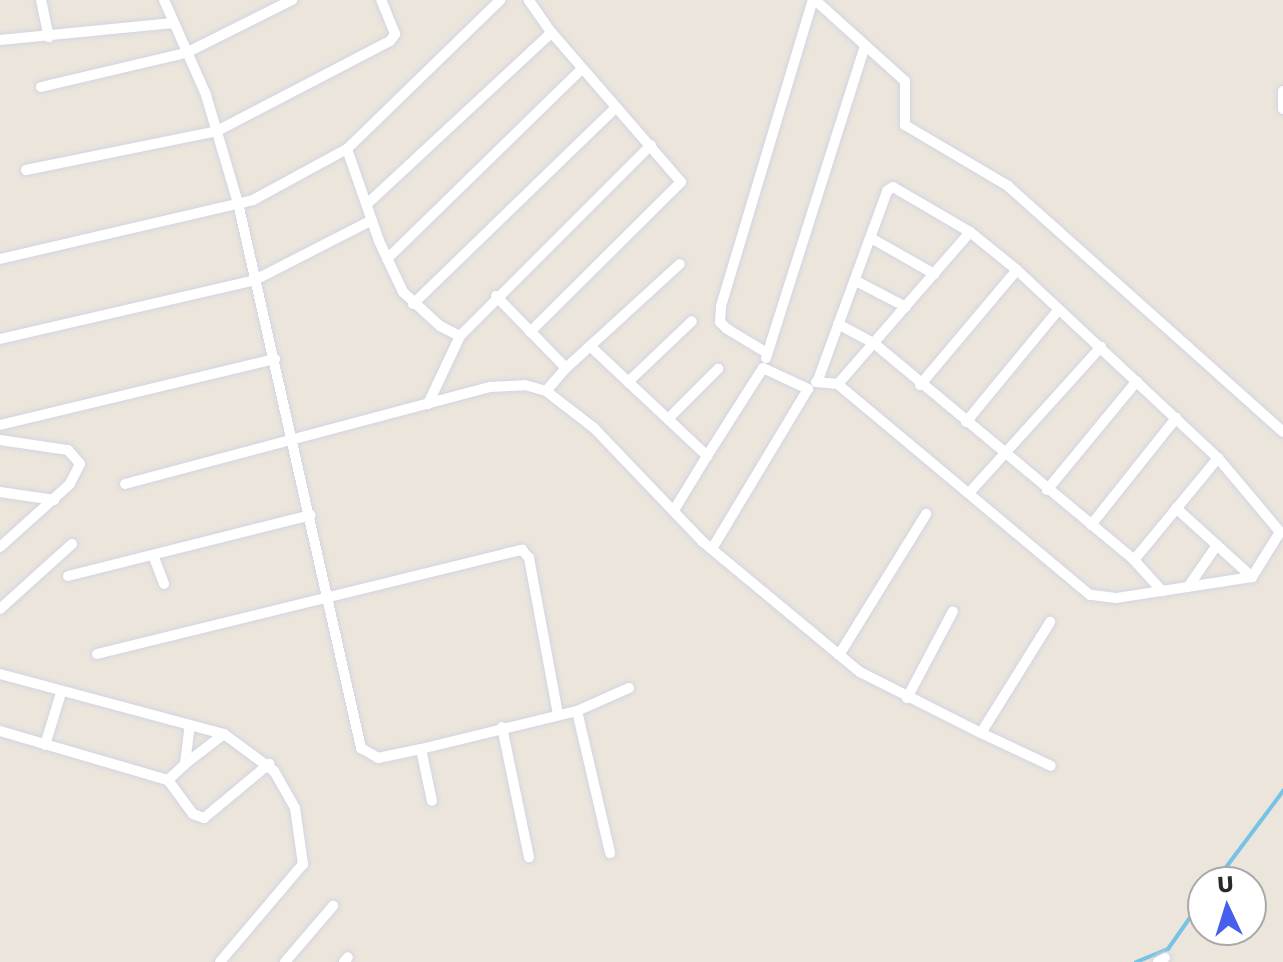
<!DOCTYPE html>
<style>
body{margin:0}
#map{position:relative;width:1283px;height:962px;overflow:hidden;background:#ebe5dc;font-family:"Golos Text",sans-serif}
div>[style]{position:absolute}
[style*='--x']{left:calc(var(--x)*1px);top:calc(var(--y)*1px);width:calc(var(--w)*1px);rotate:calc(var(--a)*1deg)}
.stream>*{height:4px;margin:-2px;padding:0 2px;transform-origin:2px;border-radius:2px;background:#77c3e5}
.roads{filter:drop-shadow(0 0 2px #d2d4e1) drop-shadow(0 0 2px #d2d4e1)}
.street>*{height:10px;margin:-5px;padding:0 5px;transform-origin:5px;border-radius:5px;background:#fff}
span{translate:-50% -50%;white-space:nowrap;text-align:center;line-height:1.15;-webkit-text-stroke:6px #fff;paint-order:stroke}
.north{position:absolute;left:1187px;top:866px;width:80px;height:80px;box-sizing:border-box;background:#fff;border:2px solid #a9a9a9;border-radius:50%;rotate:356deg;font-size:22px;font-weight:700;line-height:32px;text-align:center;color:#292929}
.north::after{content:'';display:block;margin:auto;width:28px;height:36px;background:#485fec;clip-path:polygon(50% 0,100% 100%,50% 72%,0 100%)}
</style>
<div id="map">
<div class="stream">
<i style="--x:1215;--y:882;--w:114;--a:-53.2"></i>
<i style="--x:1136;--y:962;--w:35;--a:-22"></i>
<i style="--x:1168;--y:949;--w:61;--a:-55"></i>
</div>
<div class="roads">
<div class="street">
<i style="--x:41;--y:0;--w:38;--a:78"></i>
<i style="--x:164;--y:0;--w:104;--a:66.1"></i>
<i style="--x:206;--y:95;--w:113;--a:73.5"></i>
<i style="--x:238;--y:203;--w:559;--a:77.28"></i>
<i style="--x:361;--y:748;--w:20;--a:30"></i>
<i style="--x:378;--y:758;--w:44;--a:-11.8"></i>
<i style="--x:421;--y:749;--w:53;--a:78.1"></i>
<i style="--x:815;--y:0;--w:121;--a:42"></i>
<i style="--x:905;--y:81;--w:44;--a:90"></i>
<i style="--x:905;--y:125;--w:120;--a:30.6"></i>
<i style="--x:1008;--y:186;--w:369;--a:41.8"></i>
<i style="--x:0;--y:40;--w:174;--a:-5.6"></i>
<i style="--x:41;--y:87;--w:149;--a:-13.2"></i>
<i style="--x:186;--y:53;--w:119;--a:-26.6"></i>
<i style="--x:1283;--y:91;--w:18;--a:90"></i>
<i style="--x:347;--y:149;--w:97;--a:70.8"></i>
<i style="--x:379;--y:241;--w:56;--a:64.8"></i>
<i style="--x:403;--y:292;--w:50;--a:42.6"></i>
<i style="--x:440;--y:326;--w:22;--a:27"></i>
<i style="--x:26;--y:170;--w:195;--a:-11.5"></i>
<i style="--x:217;--y:131;--w:195;--a:-27.5"></i>
<i style="--x:390;--y:41;--w:9;--a:-54"></i>
<i style="--x:395;--y:34;--w:37;--a:-112"></i>
<i style="--x:367;--y:204;--w:246;--a:-42.9"></i>
<i style="--x:547;--y:37;--w:6;--a:-51"></i>
<i style="--x:551;--y:32;--w:39;--a:-125"></i>
<i style="--x:871;--y:238;--w:73;--a:29.7"></i>
<i style="--x:0;--y:259;--w:260;--a:-13.1"></i>
<i style="--x:253;--y:200;--w:107;--a:-28.5"></i>
<i style="--x:347;--y:149;--w:214;--a:-44.2"></i>
<i style="--x:387;--y:259;--w:271;--a:-44.3"></i>
<i style="--x:856;--y:281;--w:56;--a:27.5"></i>
<i style="--x:496;--y:296;--w:100;--a:45.8"></i>
<i style="--x:566;--y:368;--w:30;--a:131"></i>
<i style="--x:413;--y:304;--w:283;--a:-44.1"></i>
<i style="--x:838;--y:324;--w:42;--a:28.4"></i>
<i style="--x:875;--y:344;--w:337;--a:39.8"></i>
<i style="--x:1134;--y:560;--w:42;--a:47.9"></i>
<i style="--x:530;--y:332;--w:213;--a:-44.8"></i>
<i style="--x:681;--y:182;--w:198;--a:-130.9"></i>
<i style="--x:0;--y:339;--w:262;--a:-13"></i>
<i style="--x:255;--y:280;--w:131;--a:-27.1"></i>
<i style="--x:590;--y:346;--w:161;--a:43.2"></i>
<i style="--x:707;--y:456;--w:63;--a:121.4"></i>
<i style="--x:767;--y:353;--w:47;--a:-149"></i>
<i style="--x:727;--y:329;--w:10;--a:-135"></i>
<i style="--x:720;--y:322;--w:16;--a:-86"></i>
<i style="--x:721;--y:306;--w:320;--a:-73.3"></i>
<i style="--x:766;--y:358;--w:328;--a:-72.4"></i>
<i style="--x:566;--y:368;--w:154;--a:-42.4"></i>
<i style="--x:818;--y:380;--w:201;--a:-69.9"></i>
<i style="--x:887;--y:191;--w:7;--a:-34"></i>
<i style="--x:893;--y:187;--w:89;--a:30.3"></i>
<i style="--x:970;--y:232;--w:60;--a:39"></i>
<i style="--x:1017;--y:270;--w:275;--a:43.1"></i>
<i style="--x:1218;--y:458;--w:97;--a:50"></i>
<i style="--x:1280;--y:532;--w:53;--a:121.9"></i>
<i style="--x:1252;--y:577;--w:138;--a:171.2"></i>
<i style="--x:1116;--y:598;--w:26;--a:-173"></i>
<i style="--x:1090;--y:595;--w:329;--a:-140.1"></i>
<i style="--x:628;--y:382;--w:88;--a:-43.6"></i>
<i style="--x:816;--y:382;--w:22;--a:5"></i>
<i style="--x:838;--y:384;--w:201;--a:-49"></i>
<i style="--x:920;--y:385;--w:150;--a:-49.9"></i>
<i style="--x:428;--y:404;--w:75;--a:-64.8"></i>
<i style="--x:460;--y:336;--w:270;--a:-45"></i>
<i style="--x:668;--y:419;--w:71;--a:-45"></i>
<i style="--x:966;--y:422;--w:146;--a:-50.5"></i>
<i style="--x:0;--y:425;--w:283;--a:-13.5"></i>
<i style="--x:0;--y:440;--w:69;--a:8.4"></i>
<i style="--x:68;--y:450;--w:18;--a:49"></i>
<i style="--x:80;--y:464;--w:22;--a:117"></i>
<i style="--x:70;--y:484;--w:94;--a:138"></i>
<i style="--x:707;--y:456;--w:104;--a:-57.5"></i>
<i style="--x:763;--y:368;--w:50;--a:25"></i>
<i style="--x:808;--y:389;--w:187;--a:121"></i>
<i style="--x:125;--y:484;--w:378;--a:-14.9"></i>
<i style="--x:490;--y:387;--w:35;--a:-3"></i>
<i style="--x:525;--y:385;--w:22;--a:16"></i>
<i style="--x:546;--y:391;--w:61;--a:37.6"></i>
<i style="--x:594;--y:428;--w:156;--a:46.3"></i>
<i style="--x:702;--y:541;--w:205;--a:39.7"></i>
<i style="--x:860;--y:672;--w:136;--a:26.8"></i>
<i style="--x:981;--y:733;--w:131;--a:-58.1"></i>
<i style="--x:1047;--y:490;--w:141;--a:-50.5"></i>
<i style="--x:0;--y:492;--w:55;--a:8.4"></i>
<i style="--x:969;--y:493;--w:197;--a:-47.9"></i>
<i style="--x:1176;--y:508;--w:103;--a:42.2"></i>
<i style="--x:1091;--y:525;--w:137;--a:-51.5"></i>
<i style="--x:153;--y:555;--w:31;--a:69"></i>
<i style="--x:1134;--y:560;--w:132;--a:-50.5"></i>
<i style="--x:68;--y:576;--w:250;--a:-14.1"></i>
<i style="--x:1188;--y:587;--w:51;--a:-55.4"></i>
<i style="--x:0;--y:609;--w:97;--a:-42.1"></i>
<i style="--x:97;--y:654;--w:438;--a:-13.8"></i>
<i style="--x:522;--y:550;--w:11;--a:49"></i>
<i style="--x:529;--y:558;--w:159;--a:79.5"></i>
<i style="--x:839;--y:655;--w:166;--a:-58.3"></i>
<i style="--x:0;--y:674;--w:232;--a:15"></i>
<i style="--x:224;--y:734;--w:62;--a:36.5"></i>
<i style="--x:274;--y:771;--w:43;--a:60.4"></i>
<i style="--x:295;--y:808;--w:57;--a:81.9"></i>
<i style="--x:303;--y:864;--w:128;--a:130.3"></i>
<i style="--x:907;--y:698;--w:98;--a:-62.1"></i>
<i style="--x:577;--y:711;--w:146;--a:76.9"></i>
<i style="--x:502;--y:727;--w:133;--a:78.3"></i>
<i style="--x:0;--y:731;--w:175;--a:16.3"></i>
<i style="--x:168;--y:780;--w:23;--a:-43"></i>
<i style="--x:185;--y:764;--w:38;--a:-83"></i>
<i style="--x:981;--y:733;--w:77;--a:25.2"></i>
<i style="--x:45;--y:745;--w:54;--a:-72.9"></i>
<i style="--x:421;--y:749;--w:161;--a:-13.7"></i>
<i style="--x:577;--y:711;--w:57;--a:-23.9"></i>
<i style="--x:185;--y:764;--w:49;--a:-37.6"></i>
<i style="--x:168;--y:780;--w:42;--a:53.7"></i>
<i style="--x:193;--y:814;--w:12;--a:20"></i>
<i style="--x:204;--y:818;--w:85;--a:-39.7"></i>
<i style="--x:285;--y:962;--w:74;--a:-49.4"></i>
<i style="--x:344;--y:962;--w:6;--a:-51"></i>
<i style="--x:1158;--y:962;--w:8;--a:-30"></i>
</div>
</div>
<div class="north">U</div>
</div>
